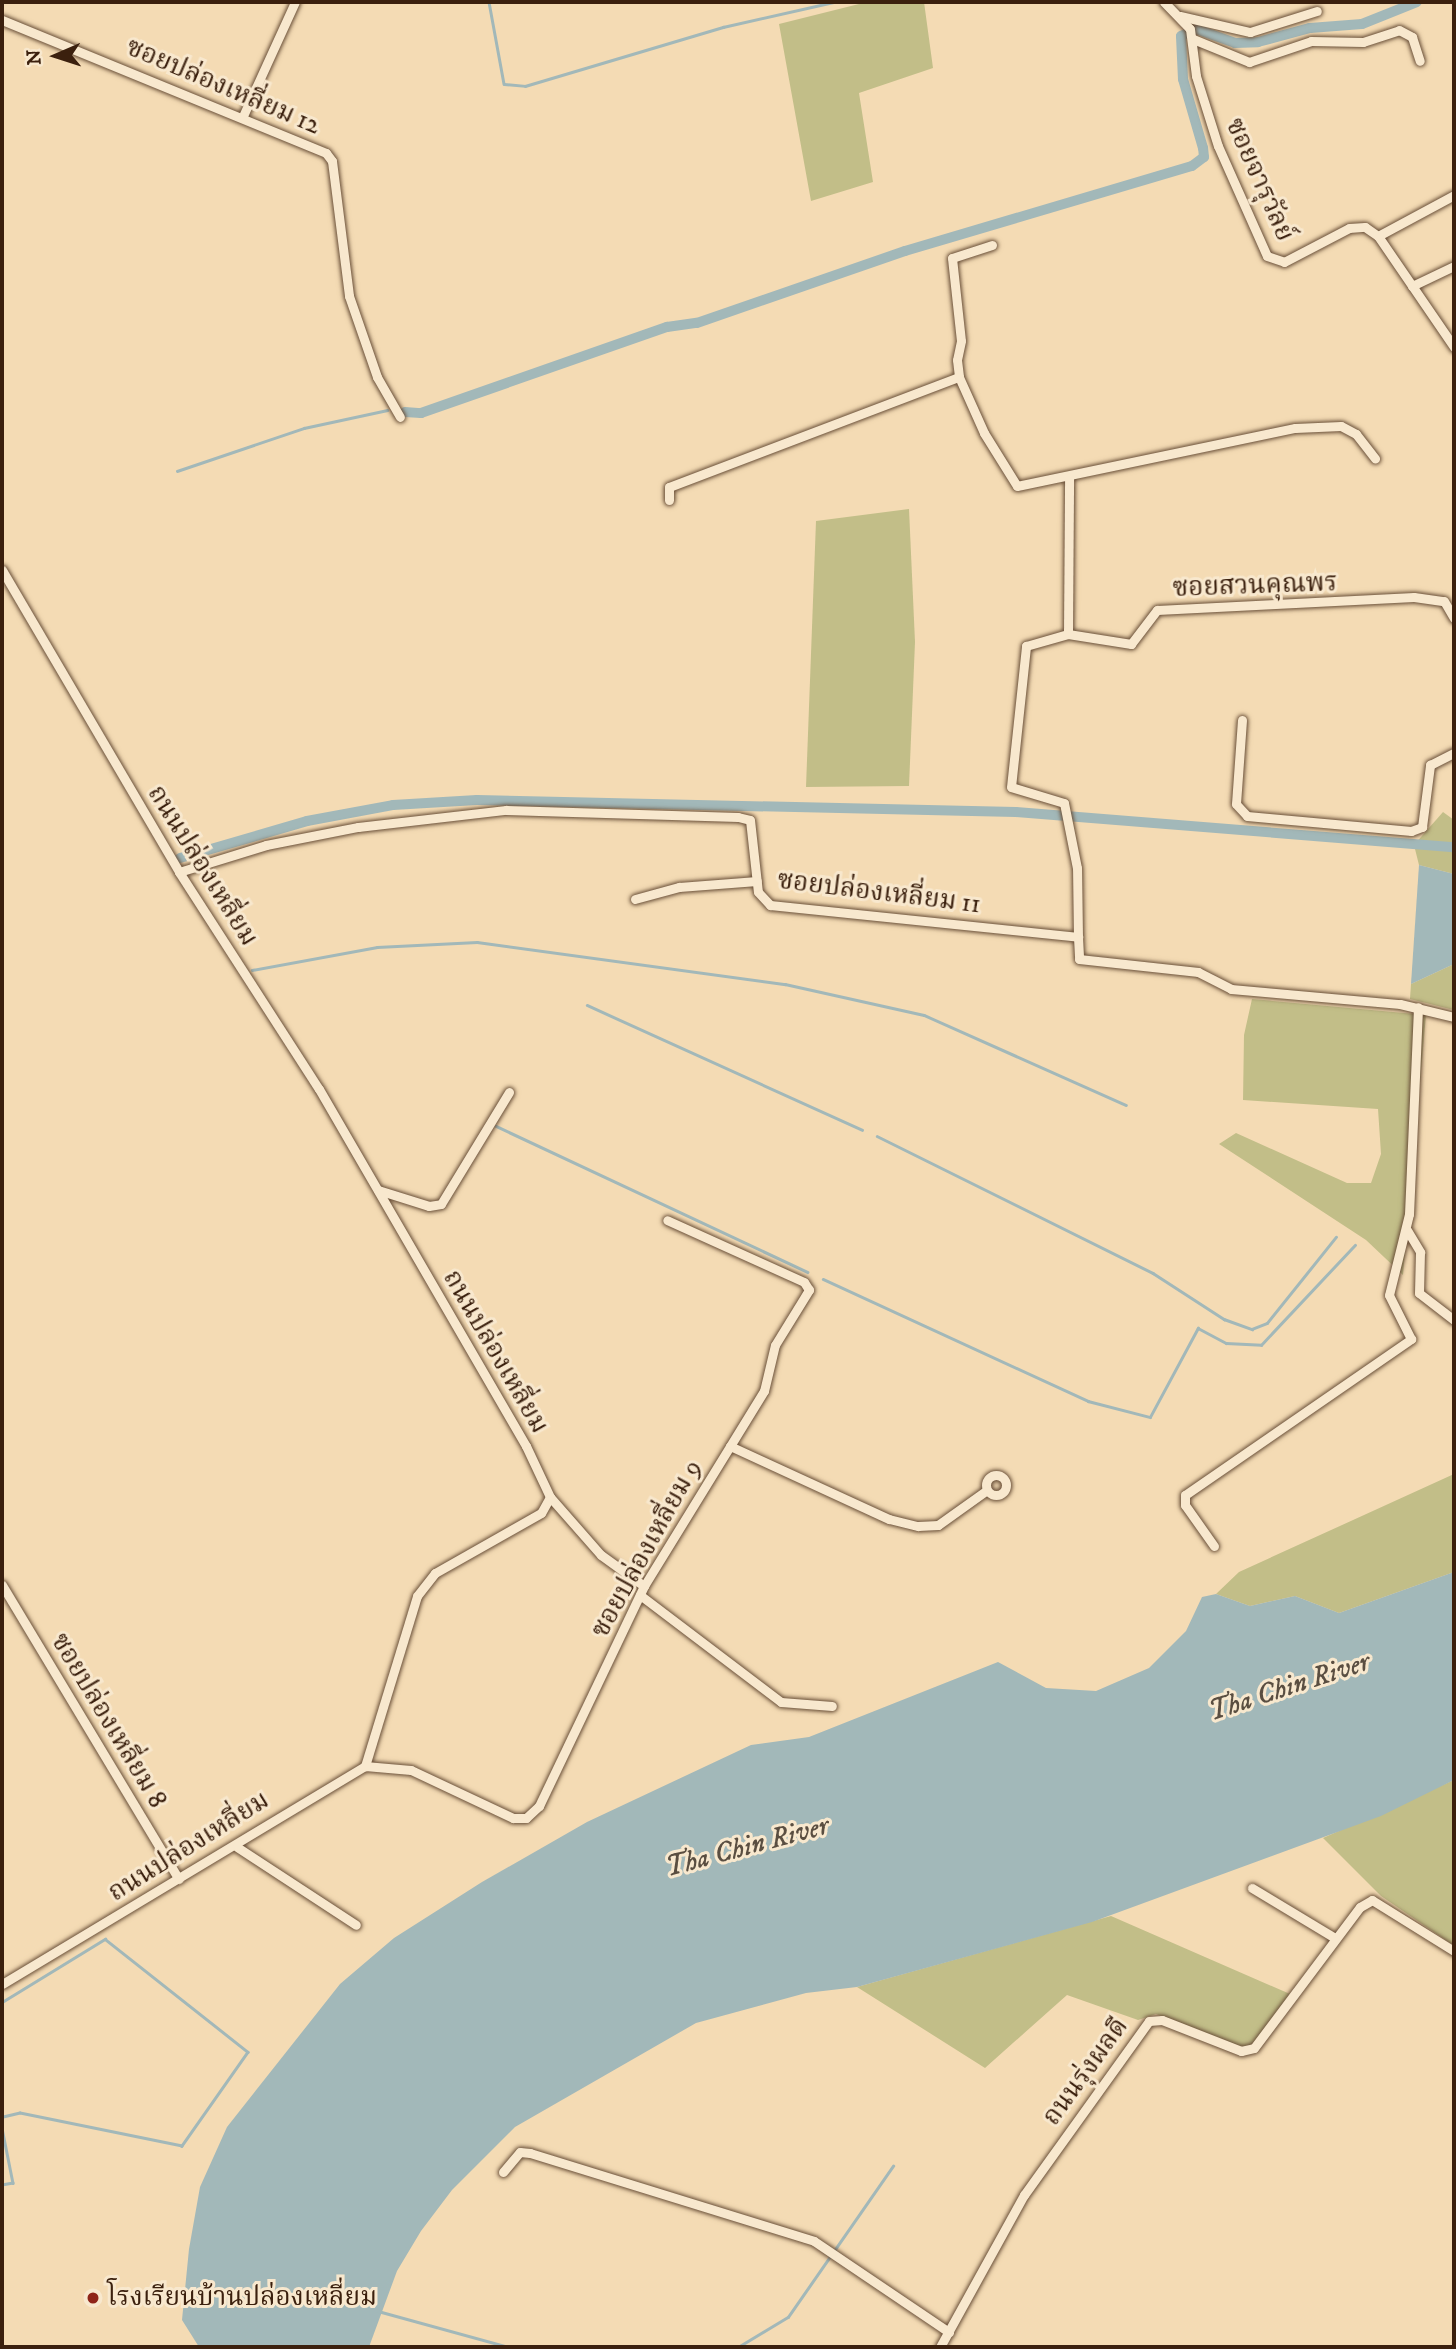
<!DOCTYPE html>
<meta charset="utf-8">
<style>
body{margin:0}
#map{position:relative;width:1456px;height:2349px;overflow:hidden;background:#f4dbb4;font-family:"IM FELL DW Pica","Noto Serif Thai",serif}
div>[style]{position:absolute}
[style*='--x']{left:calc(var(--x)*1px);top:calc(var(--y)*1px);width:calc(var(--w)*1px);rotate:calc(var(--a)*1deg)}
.green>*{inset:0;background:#c2be88}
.water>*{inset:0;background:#a2b8b9}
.stream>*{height:2.5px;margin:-1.25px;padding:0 1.25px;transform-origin:1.25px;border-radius:1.25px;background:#a2b8b9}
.canal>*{height:10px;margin:-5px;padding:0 5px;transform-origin:5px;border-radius:5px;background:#a2b8b9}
.roads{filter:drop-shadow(0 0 2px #694f38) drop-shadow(0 0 2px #694f38)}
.street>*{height:9px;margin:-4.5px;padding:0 4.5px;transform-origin:4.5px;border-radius:4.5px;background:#f8e8ce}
.street>.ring{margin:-4.5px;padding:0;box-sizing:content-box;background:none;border:9px solid #f8e8ce;border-radius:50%}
.dots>*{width:19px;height:19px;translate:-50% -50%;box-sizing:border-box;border:4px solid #f8e8ce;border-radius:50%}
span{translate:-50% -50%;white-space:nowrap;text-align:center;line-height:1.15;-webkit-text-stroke:6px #f8e8ce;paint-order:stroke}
.street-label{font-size:26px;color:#3b200e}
.poi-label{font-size:26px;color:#3b200e}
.left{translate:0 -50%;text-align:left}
.water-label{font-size:28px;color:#5a4e41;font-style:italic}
.frame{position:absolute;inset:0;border:4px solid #3b200e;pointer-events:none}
.north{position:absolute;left:21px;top:21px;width:70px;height:70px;-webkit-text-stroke:5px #f8e8ce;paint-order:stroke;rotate:267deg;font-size:19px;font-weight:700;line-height:28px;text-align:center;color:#3b200e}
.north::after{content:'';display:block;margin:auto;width:24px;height:32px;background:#3b200e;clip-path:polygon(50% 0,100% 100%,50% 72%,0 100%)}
</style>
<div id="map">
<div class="green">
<i style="clip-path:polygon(867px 2px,924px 2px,933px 68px,859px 93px,873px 182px,811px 201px,779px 24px)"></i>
<i style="clip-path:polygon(909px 509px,915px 642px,909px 786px,806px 787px,816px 521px)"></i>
<i style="clip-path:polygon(1443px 812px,1454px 820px,1454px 874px,1419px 865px,1414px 845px)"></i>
<i style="clip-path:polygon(1454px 964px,1454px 1010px,1410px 999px,1411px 984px)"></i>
<i style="clip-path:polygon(1252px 999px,1426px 1015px,1403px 1275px,1366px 1240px,1219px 1144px,1236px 1133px,1347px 1183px,1371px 1183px,1381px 1154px,1378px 1109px,1243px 1100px,1244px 1035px)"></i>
<i style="clip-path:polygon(1454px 1474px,1454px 1572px,1339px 1613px,1295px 1596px,1250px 1606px,1216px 1594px,1239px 1572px)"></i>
<i style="clip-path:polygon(1454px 1780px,1454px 1944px,1453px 1945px,1381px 1896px,1323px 1838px)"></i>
<i style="clip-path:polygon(1111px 1916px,1290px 1994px,1255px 2043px,1241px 2048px,1156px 2014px,1138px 2020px,1067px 1995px,985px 2068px,857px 1987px)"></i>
</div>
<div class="water">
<i style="clip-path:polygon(1419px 865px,1454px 874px,1454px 964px,1411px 984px)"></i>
<i style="clip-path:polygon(1454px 1572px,1454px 1780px,1381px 1816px,1092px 1922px,857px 1987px,806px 1993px,696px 2023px,515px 2127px,452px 2190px,421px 2231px,397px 2271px,369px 2347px,199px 2347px,182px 2320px,189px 2249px,200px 2187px,227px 2127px,340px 1984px,394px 1938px,482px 1882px,587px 1822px,751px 1745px,809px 1737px,998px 1662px,1046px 1688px,1096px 1691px,1149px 1668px,1186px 1631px,1202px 1597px,1216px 1594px,1250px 1606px,1295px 1596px,1339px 1613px)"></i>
</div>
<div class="stream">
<i style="--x:489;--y:2;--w:83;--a:79.6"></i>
<i style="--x:504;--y:84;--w:21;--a:5"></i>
<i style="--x:525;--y:86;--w:207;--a:-16.6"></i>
<i style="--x:723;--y:27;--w:114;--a:-12.7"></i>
<i style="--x:177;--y:471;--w:134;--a:-18.7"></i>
<i style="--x:304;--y:428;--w:85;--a:-12.2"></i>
<i style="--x:252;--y:970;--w:127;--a:-10.4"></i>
<i style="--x:377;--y:947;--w:100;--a:-2.9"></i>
<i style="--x:477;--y:942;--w:311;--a:7.8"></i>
<i style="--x:785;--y:984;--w:142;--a:12.6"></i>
<i style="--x:924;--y:1015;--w:221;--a:24"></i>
<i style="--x:587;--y:1005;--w:302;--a:24.4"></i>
<i style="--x:496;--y:1126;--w:344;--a:25.1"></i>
<i style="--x:877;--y:1136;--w:308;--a:26.4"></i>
<i style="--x:1153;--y:1273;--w:85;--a:32.9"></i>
<i style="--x:1224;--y:1319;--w:30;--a:20"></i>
<i style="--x:1252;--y:1329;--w:16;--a:-22"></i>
<i style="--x:1267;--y:1323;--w:110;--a:-51.3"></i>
<i style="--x:823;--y:1279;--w:292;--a:24.7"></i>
<i style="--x:1088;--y:1401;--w:64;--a:14.5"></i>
<i style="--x:1150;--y:1417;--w:101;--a:-61.7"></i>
<i style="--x:1198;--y:1328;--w:32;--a:28"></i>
<i style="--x:1226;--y:1343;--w:35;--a:3"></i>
<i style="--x:1261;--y:1345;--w:137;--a:-46.8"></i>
<i style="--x:2;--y:2002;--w:121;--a:-31.5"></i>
<i style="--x:105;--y:1939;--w:182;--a:38.3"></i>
<i style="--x:248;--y:2052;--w:115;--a:125.1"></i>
<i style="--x:182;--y:2146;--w:165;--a:-168.5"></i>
<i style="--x:20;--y:2113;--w:18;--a:167"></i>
<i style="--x:2;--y:2128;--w:56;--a:78.7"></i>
<i style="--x:13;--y:2183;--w:11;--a:170"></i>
<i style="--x:378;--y:2311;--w:136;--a:15.4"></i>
<i style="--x:738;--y:2347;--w:58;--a:-31"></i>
<i style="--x:788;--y:2317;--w:184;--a:-55.2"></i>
</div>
<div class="canal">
<i style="--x:405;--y:412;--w:16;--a:4"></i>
<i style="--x:421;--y:413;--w:261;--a:-19.3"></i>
<i style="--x:667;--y:327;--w:30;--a:-8"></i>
<i style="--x:697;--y:323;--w:220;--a:-19.1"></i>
<i style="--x:905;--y:251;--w:299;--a:-16.5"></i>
<i style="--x:1192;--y:166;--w:15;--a:-37"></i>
<i style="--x:1204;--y:157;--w:9;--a:-96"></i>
<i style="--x:1203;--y:148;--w:72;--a:-106.2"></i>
<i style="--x:1183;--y:79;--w:43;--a:-92.7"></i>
<i style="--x:1181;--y:36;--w:17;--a:-25"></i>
<i style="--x:1196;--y:29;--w:41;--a:19.7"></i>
<i style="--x:1235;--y:43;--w:23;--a:-2"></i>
<i style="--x:1258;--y:42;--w:54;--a:-15.1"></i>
<i style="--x:1310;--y:28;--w:52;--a:-4.4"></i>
<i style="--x:1362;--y:24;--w:59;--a:-21.8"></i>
<i style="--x:180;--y:858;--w:132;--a:-16.2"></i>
<i style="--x:307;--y:821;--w:87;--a:-10.5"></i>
<i style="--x:393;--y:805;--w:84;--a:-3.4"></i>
<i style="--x:477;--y:800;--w:539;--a:1.28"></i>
<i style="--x:1016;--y:812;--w:439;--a:4.6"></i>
</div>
<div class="roads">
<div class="street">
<i style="--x:1164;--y:2;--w:37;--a:46"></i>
<i style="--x:1190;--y:29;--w:47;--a:82.7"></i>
<i style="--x:1196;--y:76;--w:73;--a:72.6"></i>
<i style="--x:1218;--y:146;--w:120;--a:66"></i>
<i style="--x:1267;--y:256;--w:18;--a:19"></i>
<i style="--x:1284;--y:262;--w:73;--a:-27.6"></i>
<i style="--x:1349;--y:228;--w:16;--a:-4"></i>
<i style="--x:1365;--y:227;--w:16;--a:35"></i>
<i style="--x:1378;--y:236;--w:135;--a:55.6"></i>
<i style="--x:1180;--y:16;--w:72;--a:12.9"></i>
<i style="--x:1250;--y:32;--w:70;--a:-17.4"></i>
<i style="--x:2;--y:20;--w:350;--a:22.3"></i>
<i style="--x:326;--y:153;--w:10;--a:53"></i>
<i style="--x:332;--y:161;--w:136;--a:82.8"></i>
<i style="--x:349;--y:296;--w:86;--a:70.9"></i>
<i style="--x:377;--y:377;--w:46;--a:60.1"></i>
<i style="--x:1193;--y:39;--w:61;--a:22.3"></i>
<i style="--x:1249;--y:62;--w:65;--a:-18.7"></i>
<i style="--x:1311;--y:41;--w:52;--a:1.1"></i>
<i style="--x:1363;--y:42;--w:38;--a:-18"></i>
<i style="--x:1399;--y:30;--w:15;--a:28"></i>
<i style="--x:1412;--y:37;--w:25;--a:72"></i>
<i style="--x:243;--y:116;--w:125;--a:-65.5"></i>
<i style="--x:1378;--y:236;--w:86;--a:-28.3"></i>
<i style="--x:992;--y:245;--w:42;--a:162"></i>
<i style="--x:952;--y:258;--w:83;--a:83.8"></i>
<i style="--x:961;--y:341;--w:19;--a:102"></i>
<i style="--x:957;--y:360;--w:17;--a:83"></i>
<i style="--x:959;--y:377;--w:61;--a:65.9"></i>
<i style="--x:984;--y:433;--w:62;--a:58.1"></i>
<i style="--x:1017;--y:486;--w:284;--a:-11.8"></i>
<i style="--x:1295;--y:428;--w:46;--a:-2.5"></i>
<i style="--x:1341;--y:426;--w:17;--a:28"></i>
<i style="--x:1356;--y:434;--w:31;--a:52"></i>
<i style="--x:1412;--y:286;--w:47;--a:-25.5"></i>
<i style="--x:669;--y:500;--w:13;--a:-90"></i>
<i style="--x:669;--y:487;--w:310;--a:-20.8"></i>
<i style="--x:2;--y:570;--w:350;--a:59.6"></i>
<i style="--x:179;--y:872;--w:258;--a:57.2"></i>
<i style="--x:319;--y:1089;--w:413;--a:59.9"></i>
<i style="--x:526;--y:1446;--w:56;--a:64.8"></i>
<i style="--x:550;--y:1497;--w:18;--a:119"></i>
<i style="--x:541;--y:1513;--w:122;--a:150.5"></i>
<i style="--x:435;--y:1573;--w:29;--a:128"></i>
<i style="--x:417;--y:1596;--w:178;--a:107"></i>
<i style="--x:365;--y:1766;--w:423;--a:149"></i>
<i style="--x:1068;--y:634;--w:155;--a:-89.6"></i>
<i style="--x:1242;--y:720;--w:84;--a:94.1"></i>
<i style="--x:1236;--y:804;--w:16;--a:47"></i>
<i style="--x:1247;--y:816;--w:165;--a:5.2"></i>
<i style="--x:1411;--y:831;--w:12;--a:-20"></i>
<i style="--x:1422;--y:827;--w:63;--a:-82.6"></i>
<i style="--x:1430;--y:765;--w:27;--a:-27"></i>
<i style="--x:179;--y:872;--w:91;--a:-17.2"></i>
<i style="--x:266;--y:845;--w:94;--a:-11.1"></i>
<i style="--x:358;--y:827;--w:149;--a:-6.6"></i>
<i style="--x:506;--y:810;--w:232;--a:1.7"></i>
<i style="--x:738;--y:817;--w:12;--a:14"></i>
<i style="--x:750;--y:820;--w:72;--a:83.7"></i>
<i style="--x:758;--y:892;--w:18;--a:47"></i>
<i style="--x:770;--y:905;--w:310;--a:5.9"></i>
<i style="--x:1078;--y:937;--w:22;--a:87"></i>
<i style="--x:1079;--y:959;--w:120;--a:6.2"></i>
<i style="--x:1198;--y:972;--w:37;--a:27"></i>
<i style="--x:1231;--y:989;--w:170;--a:5.1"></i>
<i style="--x:1400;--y:1004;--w:56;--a:13.5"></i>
<i style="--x:635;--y:899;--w:46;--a:-15.3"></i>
<i style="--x:679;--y:887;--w:78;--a:-4.4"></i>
<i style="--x:1078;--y:937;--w:69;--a:-90.8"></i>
<i style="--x:1077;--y:868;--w:66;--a:-101.3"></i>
<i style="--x:1064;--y:803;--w:55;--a:-163.2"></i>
<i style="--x:1011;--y:787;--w:142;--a:-83.9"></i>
<i style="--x:1026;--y:646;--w:44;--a:-15.9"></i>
<i style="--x:1068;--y:634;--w:64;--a:9"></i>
<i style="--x:1131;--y:644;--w:43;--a:-52.6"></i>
<i style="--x:1157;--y:610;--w:257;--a:-2.9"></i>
<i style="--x:1414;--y:597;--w:30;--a:8"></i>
<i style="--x:1444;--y:601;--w:20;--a:60"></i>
<i style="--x:378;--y:1190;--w:53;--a:17.4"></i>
<i style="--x:429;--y:1206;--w:12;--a:-9"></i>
<i style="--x:441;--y:1204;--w:131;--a:-58.7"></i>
<i style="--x:1407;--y:1230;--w:26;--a:59"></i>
<i style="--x:1420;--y:1252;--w:41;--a:91.4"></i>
<i style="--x:1419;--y:1293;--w:44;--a:37.6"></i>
<i style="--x:730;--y:1446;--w:175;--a:24.7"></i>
<i style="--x:889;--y:1519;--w:30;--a:14"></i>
<i style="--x:918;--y:1526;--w:20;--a:-3"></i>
<i style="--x:938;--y:1525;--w:60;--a:-35.5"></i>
<i class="ring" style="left:986px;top:1475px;width:11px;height:11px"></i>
<i style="--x:550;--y:1497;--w:77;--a:48.7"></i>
<i style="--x:601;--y:1555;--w:53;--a:35.8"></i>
<i style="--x:1214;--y:1546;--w:50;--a:-125.3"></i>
<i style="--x:1185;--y:1505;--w:10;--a:-90"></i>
<i style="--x:1185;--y:1495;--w:275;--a:-34.6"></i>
<i style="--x:1411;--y:1339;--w:49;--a:-116.6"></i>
<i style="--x:1389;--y:1295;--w:83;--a:-76.1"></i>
<i style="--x:1409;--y:1214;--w:207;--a:-87.5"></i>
<i style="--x:2;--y:1585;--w:343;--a:59"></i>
<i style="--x:640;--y:1595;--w:177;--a:37.2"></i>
<i style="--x:781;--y:1702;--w:51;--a:4.5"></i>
<i style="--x:365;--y:1766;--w:46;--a:5"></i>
<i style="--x:411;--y:1770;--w:113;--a:25.2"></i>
<i style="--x:513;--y:1818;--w:13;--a:0"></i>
<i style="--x:526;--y:1818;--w:18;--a:-43"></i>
<i style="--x:539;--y:1806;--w:244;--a:-64.5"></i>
<i style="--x:644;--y:1586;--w:229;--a:-58.4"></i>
<i style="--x:764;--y:1391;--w:47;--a:-76.6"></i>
<i style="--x:775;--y:1345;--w:65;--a:-58.3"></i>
<i style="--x:809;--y:1290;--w:9;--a:-122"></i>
<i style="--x:804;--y:1282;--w:150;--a:-155.7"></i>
<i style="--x:237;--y:1847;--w:142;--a:33.2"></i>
<i style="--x:1252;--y:1888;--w:97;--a:31.1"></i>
<i style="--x:503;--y:2172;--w:26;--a:-50"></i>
<i style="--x:520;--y:2152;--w:10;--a:6"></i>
<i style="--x:530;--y:2153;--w:297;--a:17.2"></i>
<i style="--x:814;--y:2241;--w:163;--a:34"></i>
<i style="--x:940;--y:2347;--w:174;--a:-61.1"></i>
<i style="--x:1024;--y:2195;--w:214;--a:-54.3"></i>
<i style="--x:1149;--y:2021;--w:13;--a:-4"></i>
<i style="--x:1162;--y:2020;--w:85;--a:21.4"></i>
<i style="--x:1241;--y:2051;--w:13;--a:-13"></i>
<i style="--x:1254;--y:2048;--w:176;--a:-53.1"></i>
<i style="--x:1360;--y:1907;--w:14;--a:-30"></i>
<i style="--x:1372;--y:1900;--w:97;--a:31.9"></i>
</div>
</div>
<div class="dots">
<i style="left:93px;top:2298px;background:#8f2418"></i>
</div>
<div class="street-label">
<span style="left:223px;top:87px;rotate:23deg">ซอยปล่องเหลี่ยม 12</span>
<span style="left:1259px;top:180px;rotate:66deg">ซอยจารุวัลย์</span>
<span style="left:1255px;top:586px;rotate:-2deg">ซอยสวนคุณพร</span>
<span style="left:202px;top:866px;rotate:58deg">ถนนปล่องเหลี่ยม</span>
<span style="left:879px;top:893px;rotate:7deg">ซอยปล่องเหลี่ยม 11</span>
<span style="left:495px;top:1352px;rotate:60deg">ถนนปล่องเหลี่ยม</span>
<span style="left:647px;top:1549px;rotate:-61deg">ซอยปล่องเหลี่ยม 9</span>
<span style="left:108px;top:1721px;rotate:59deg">ซอยปล่องเหลี่ยม 8</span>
<span style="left:189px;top:1847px;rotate:-32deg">ถนนปล่องเหลี่ยม</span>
<span style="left:1086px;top:2072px;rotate:-54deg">ถนนรุ่งผลดี</span>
</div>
<div class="poi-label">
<span class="left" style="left:107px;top:2298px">โรงเรียนบ้านปล่องเหลี่ยม</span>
</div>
<div class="water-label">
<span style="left:1289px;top:1687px;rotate:-18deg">Tha Chin River</span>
<span style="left:747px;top:1847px;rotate:-15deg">Tha Chin River</span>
</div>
<div class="frame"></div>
<div class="north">N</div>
</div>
